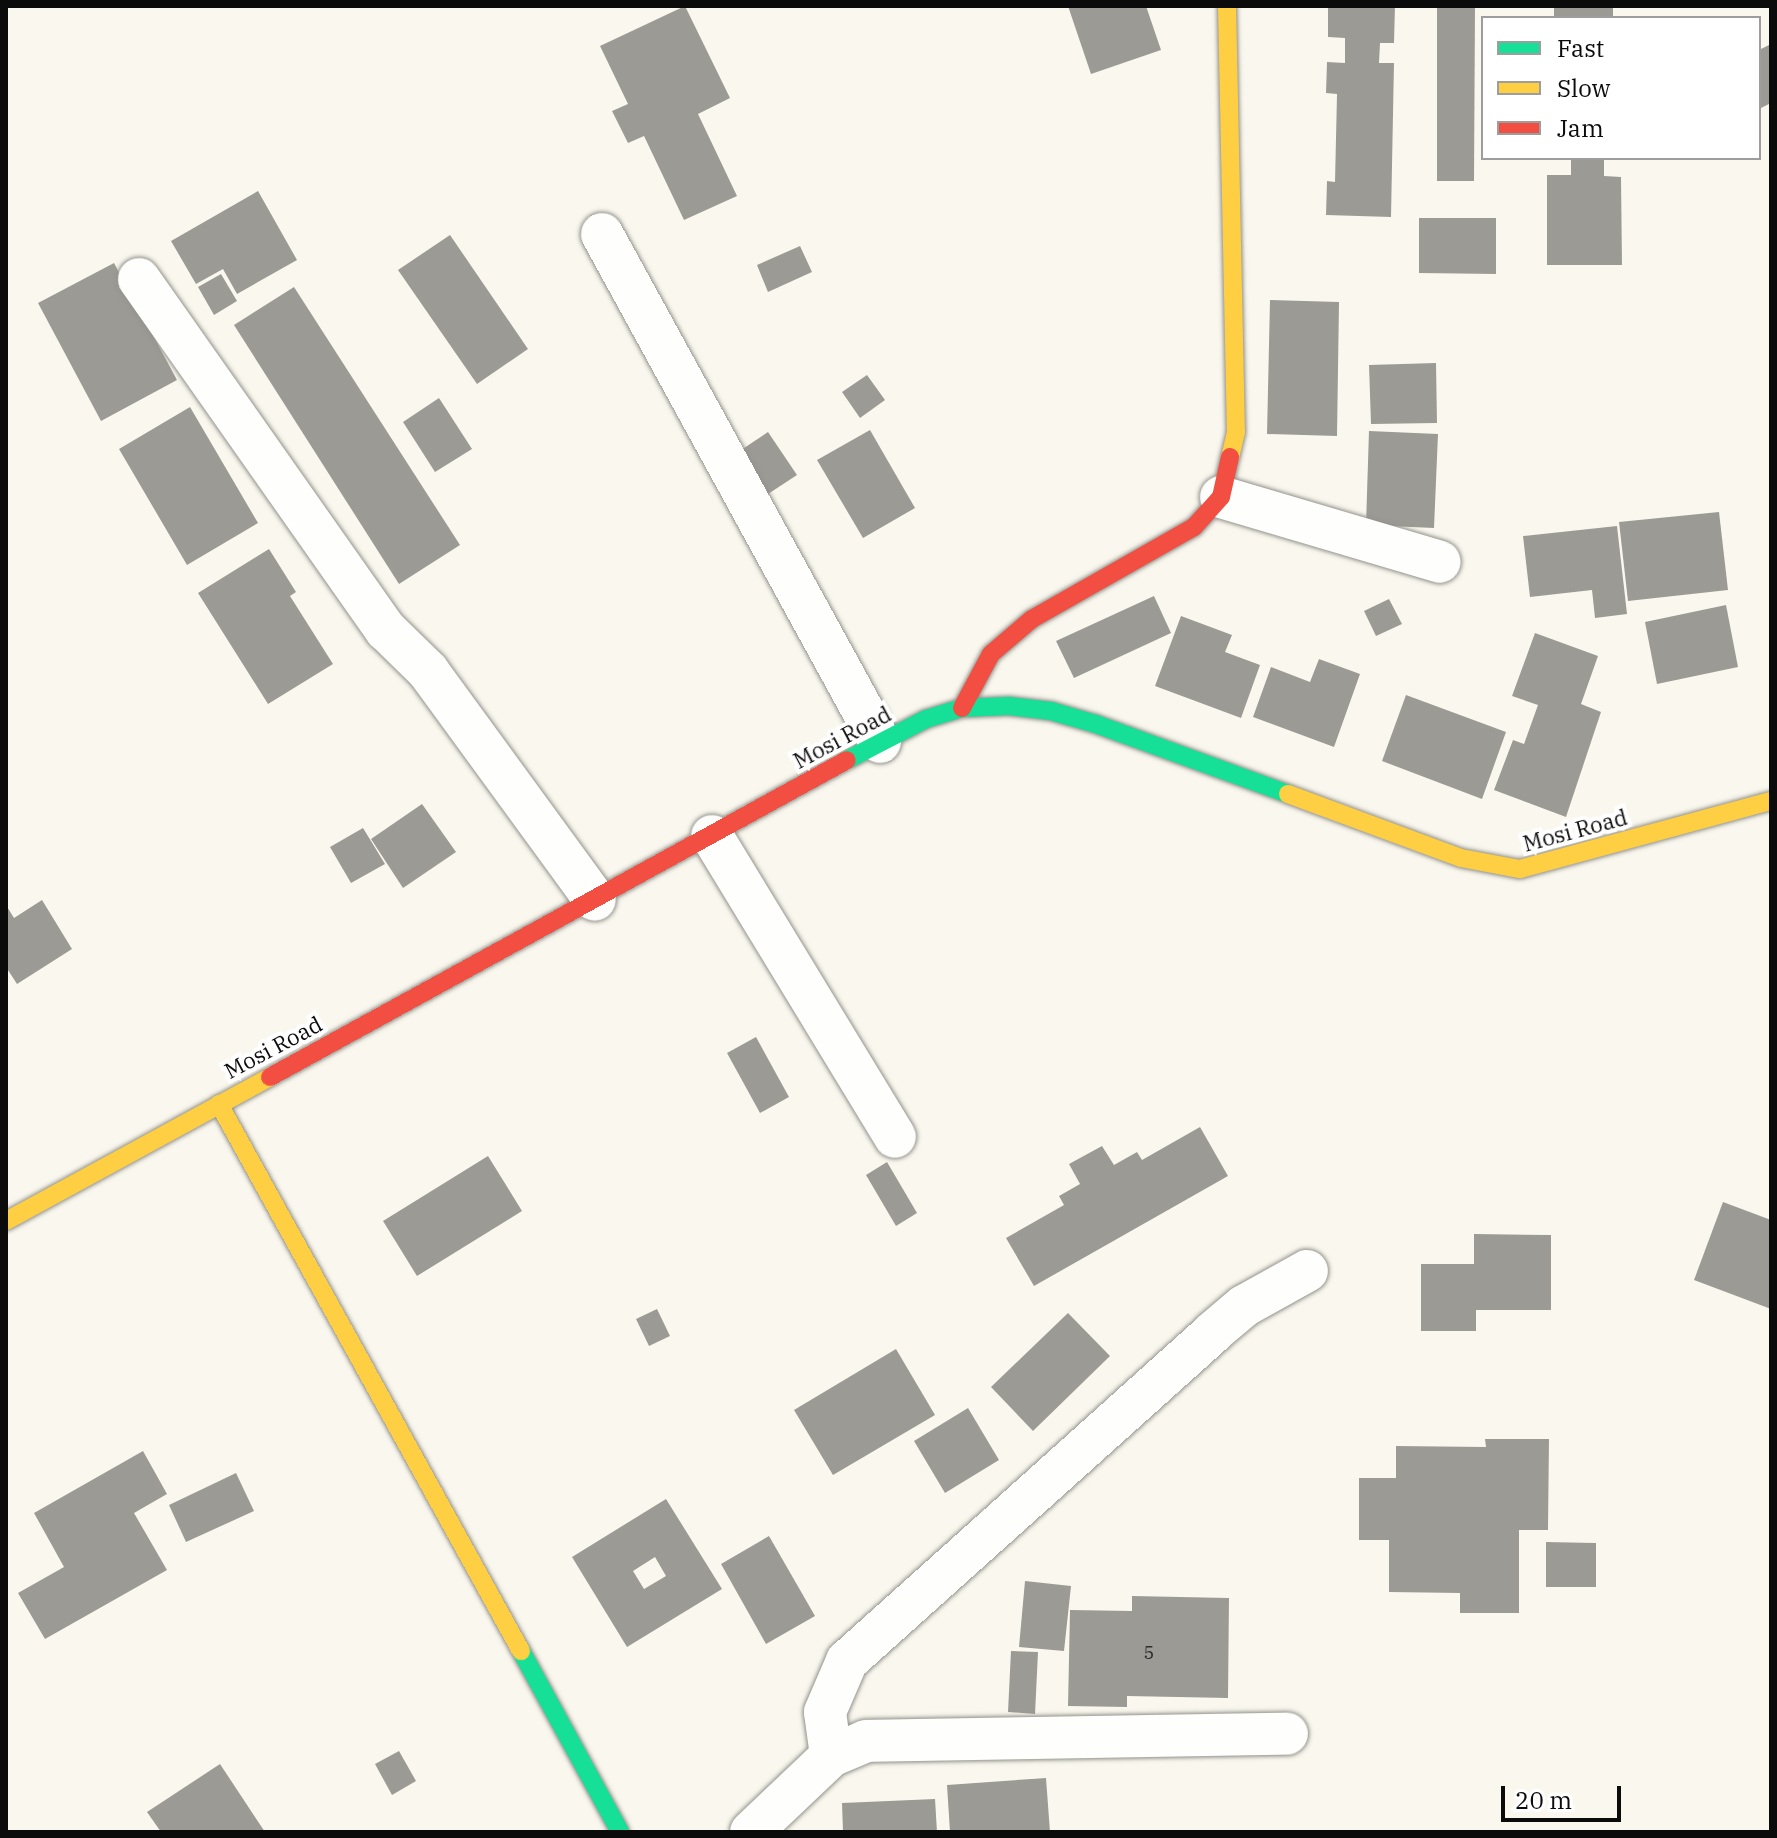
<!DOCTYPE html>
<style>
body{margin:0}
#map{position:relative;width:1777px;height:1838px;overflow:hidden;background:#faf8ee;font-family:"IBM Plex Serif",serif}
div>[style]{position:absolute}
[style*='--x']{left:calc(var(--x)*1px);top:calc(var(--y)*1px);width:calc(var(--w)*1px);rotate:calc(var(--a)*1deg)}
.building>*{inset:0;background:#9c9a94}
.roads{filter:drop-shadow(0 0 2px #93928d) drop-shadow(0 0 2px #93928d)}
.street>*{height:42px;margin:-21px;padding:0 21px;transform-origin:21px;border-radius:21px;background:#fefefc}
.fast>*{height:18px;margin:-9px;padding:0 9px;transform-origin:9px;border-radius:9px;background:#16e098}
.slow>*{height:18px;margin:-9px;padding:0 9px;transform-origin:9px;border-radius:9px;background:#ffcf43}
.jam>*{height:18px;margin:-9px;padding:0 9px;transform-origin:9px;border-radius:9px;background:#f24e42}
span{translate:-50% -50%;white-space:nowrap;text-align:center;line-height:1.15;-webkit-text-stroke:8px #fff;paint-order:stroke}
.number-label{font-size:18px;color:#2f2f2d}
.number-label span{-webkit-text-stroke-width:0}
.street-label{font-size:22px;color:#0b0b0b}
.frame{position:absolute;inset:0;border:8px solid #0b0b0b;pointer-events:none}
.legend{position:absolute;left:1481px;top:16px;width:280px;height:144px;box-sizing:border-box;background:#fff;border:2px solid #9d9d9d;margin:0;padding:10px 14px;list-style:none;font-size:24px;color:#0b0b0b}
.legend li{display:flex;align-items:center;gap:16px;height:40px}
.legend b{width:40px;border:2px solid #9d9d9d}
.scale{position:absolute;left:1501px;top:1786px;width:120px;height:36px;box-sizing:border-box;border:4px solid #0b0b0b;border-top:0;padding-left:10px;font-size:24px;line-height:28px;white-space:nowrap;color:#0b0b0b;-webkit-text-stroke:6px #fff;paint-order:stroke}
</style>
<div id="map">
<div class="building">
<i style="clip-path:polygon(685px 6px,730px 98px,698px 114px,737px 196px,684px 220px,644px 136px,628px 143px,612px 111px,628px 104px,600px 46px)"></i>
<i style="clip-path:polygon(1068px 6px,1146px 6px,1161px 50px,1091px 74px)"></i>
<i style="clip-path:polygon(1328px 6px,1395px 6px,1394px 43px,1380px 43px,1379px 63px,1394px 63px,1391px 217px,1326px 215px,1327px 181px,1335px 182px,1337px 94px,1326px 93px,1327px 62px,1345px 63px,1345px 38px,1328px 37px)"></i>
<i style="clip-path:polygon(1437px 6px,1475px 6px,1474px 181px,1437px 181px)"></i>
<i style="clip-path:polygon(1554px 6px,1613px 6px,1613px 18px,1554px 18px)"></i>
<i style="clip-path:polygon(1771px 44px,1771px 103px,1759px 109px,1759px 50px)"></i>
<i style="clip-path:polygon(1571px 158px,1604px 158px,1604px 176px,1621px 177px,1622px 265px,1547px 265px,1547px 175px,1571px 175px)"></i>
<i style="clip-path:polygon(258px 191px,297px 260px,237px 294px,223px 269px,196px 284px,171px 241px)"></i>
<i style="clip-path:polygon(1419px 218px,1496px 218px,1496px 274px,1419px 273px)"></i>
<i style="clip-path:polygon(450px 235px,528px 349px,477px 384px,398px 270px)"></i>
<i style="clip-path:polygon(800px 246px,812px 272px,768px 292px,757px 265px)"></i>
<i style="clip-path:polygon(114px 263px,177px 380px,101px 421px,38px 303px)"></i>
<i style="clip-path:polygon(221px 274px,237px 301px,214px 315px,198px 287px)"></i>
<i style="clip-path:polygon(294px 287px,460px 545px,399px 584px,234px 325px)"></i>
<i style="clip-path:polygon(1270px 300px,1339px 302px,1337px 436px,1267px 434px)"></i>
<i style="clip-path:polygon(1436px 363px,1437px 423px,1371px 424px,1369px 365px)"></i>
<i style="clip-path:polygon(867px 375px,885px 400px,860px 418px,842px 392px)"></i>
<i style="clip-path:polygon(439px 398px,472px 449px,435px 472px,403px 422px)"></i>
<i style="clip-path:polygon(190px 407px,258px 523px,187px 565px,119px 449px)"></i>
<i style="clip-path:polygon(870px 430px,915px 508px,863px 538px,817px 460px)"></i>
<i style="clip-path:polygon(1369px 431px,1438px 434px,1434px 528px,1366px 525px)"></i>
<i style="clip-path:polygon(768px 432px,797px 475px,765px 496px,735px 454px)"></i>
<i style="clip-path:polygon(1719px 512px,1728px 590px,1628px 601px,1619px 522px)"></i>
<i style="clip-path:polygon(1617px 526px,1627px 614px,1595px 618px,1592px 590px,1530px 597px,1523px 536px)"></i>
<i style="clip-path:polygon(269px 549px,296px 592px,290px 596px,333px 664px,268px 704px,198px 593px)"></i>
<i style="clip-path:polygon(1154px 596px,1171px 633px,1074px 678px,1056px 641px)"></i>
<i style="clip-path:polygon(1389px 599px,1402px 624px,1376px 636px,1364px 611px)"></i>
<i style="clip-path:polygon(1726px 605px,1738px 667px,1657px 684px,1645px 622px)"></i>
<i style="clip-path:polygon(1181px 616px,1232px 635px,1225px 652px,1260px 665px,1241px 718px,1155px 686px)"></i>
<i style="clip-path:polygon(1535px 633px,1598px 656px,1581px 704px,1601px 712px,1566px 817px,1494px 790px,1513px 740px,1524px 744px,1538px 705px,1512px 696px)"></i>
<i style="clip-path:polygon(1319px 659px,1360px 674px,1334px 747px,1253px 717px,1271px 667px,1310px 682px)"></i>
<i style="clip-path:polygon(1406px 695px,1506px 732px,1482px 799px,1382px 761px)"></i>
<i style="clip-path:polygon(422px 804px,456px 852px,403px 888px,371px 839px)"></i>
<i style="clip-path:polygon(363px 828px,385px 864px,351px 883px,330px 847px)"></i>
<i style="clip-path:polygon(42px 900px,72px 949px,17px 984px,6px 967px,6px 905px,14px 918px)"></i>
<i style="clip-path:polygon(756px 1037px,789px 1097px,760px 1113px,727px 1053px)"></i>
<i style="clip-path:polygon(1200px 1127px,1228px 1176px,1034px 1286px,1006px 1238px,1064px 1205px,1059px 1196px,1080px 1184px,1069px 1164px,1102px 1146px,1114px 1165px,1137px 1152px,1142px 1160px)"></i>
<i style="clip-path:polygon(488px 1156px,522px 1211px,417px 1276px,383px 1221px)"></i>
<i style="clip-path:polygon(887px 1162px,917px 1213px,896px 1226px,866px 1175px)"></i>
<i style="clip-path:polygon(1723px 1202px,1771px 1220px,1771px 1309px,1694px 1280px)"></i>
<i style="clip-path:polygon(1474px 1234px,1551px 1235px,1551px 1310px,1476px 1310px,1476px 1331px,1421px 1331px,1421px 1264px,1474px 1264px)"></i>
<i style="clip-path:polygon(657px 1309px,670px 1336px,649px 1346px,636px 1319px)"></i>
<i style="clip-path:polygon(1068px 1313px,1110px 1356px,1033px 1431px,991px 1387px)"></i>
<i style="clip-path:polygon(896px 1349px,935px 1415px,833px 1475px,794px 1410px)"></i>
<i style="clip-path:polygon(968px 1408px,999px 1460px,945px 1493px,914px 1441px)"></i>
<i style="clip-path:polygon(1485px 1439px,1549px 1439px,1548px 1530px,1519px 1530px,1519px 1613px,1460px 1613px,1460px 1593px,1389px 1592px,1389px 1540px,1359px 1540px,1359px 1478px,1396px 1478px,1396px 1446px,1486px 1447px)"></i>
<i style="clip-path:polygon(143px 1451px,167px 1494px,134px 1513px,167px 1570px,45px 1639px,18px 1593px,64px 1567px,34px 1513px)"></i>
<i style="clip-path:polygon(236px 1473px,254px 1511px,186px 1542px,169px 1505px)"></i>
<i style="clip-path:polygon(evenodd,666px 1499px,722px 1589px,627px 1647px,572px 1557px,666px 1499px,655px 1557px,666px 1576px,644px 1589px,633px 1571px,655px 1557px)"></i>
<i style="clip-path:polygon(769px 1536px,815px 1616px,766px 1644px,721px 1564px)"></i>
<i style="clip-path:polygon(1546px 1542px,1596px 1543px,1596px 1587px,1546px 1587px)"></i>
<i style="clip-path:polygon(1025px 1581px,1071px 1586px,1064px 1651px,1019px 1647px)"></i>
<i style="clip-path:polygon(1132px 1596px,1229px 1598px,1228px 1698px,1127px 1696px,1127px 1707px,1068px 1706px,1070px 1610px,1132px 1611px)"></i>
<i style="clip-path:polygon(1011px 1651px,1038px 1652px,1035px 1714px,1008px 1712px)"></i>
<i style="clip-path:polygon(399px 1751px,416px 1781px,392px 1795px,375px 1764px)"></i>
<i style="clip-path:polygon(220px 1764px,265px 1832px,161px 1832px,147px 1812px)"></i>
<i style="clip-path:polygon(1046px 1778px,1050px 1832px,950px 1832px,947px 1785px)"></i>
<i style="clip-path:polygon(935px 1799px,937px 1832px,843px 1832px,842px 1803px)"></i>
</div>
<div class="roads">
<div class="street">
<i style="--x:602;--y:234;--w:579;--a:61.31"></i>
<i style="--x:139;--y:279;--w:429;--a:54.9"></i>
<i style="--x:386;--y:630;--w:59;--a:44.3"></i>
<i style="--x:428;--y:671;--w:283;--a:53.9"></i>
<i style="--x:1221;--y:497;--w:228;--a:16.5"></i>
<i style="--x:712;--y:836;--w:352;--a:58.7"></i>
<i style="--x:831;--y:1756;--w:44;--a:-97.8"></i>
<i style="--x:825;--y:1712;--w:56;--a:-66.7"></i>
<i style="--x:847;--y:1661;--w:491;--a:-41.9"></i>
<i style="--x:1212;--y:1333;--w:42;--a:-40.2"></i>
<i style="--x:1244;--y:1306;--w:72;--a:-29.1"></i>
<i style="--x:751;--y:1832;--w:110;--a:-43.5"></i>
<i style="--x:831;--y:1756;--w:38;--a:-23"></i>
<i style="--x:866;--y:1741;--w:421;--a:-1"></i>
</div>
<div class="fast">
<i style="--x:847;--y:760;--w:89;--a:-27.4"></i>
<i style="--x:926;--y:719;--w:38;--a:-17"></i>
<i style="--x:962;--y:708;--w:47;--a:-2.4"></i>
<i style="--x:1009;--y:706;--w:42;--a:6.8"></i>
<i style="--x:1051;--y:711;--w:47;--a:16.1"></i>
<i style="--x:1096;--y:724;--w:204;--a:20"></i>
<i style="--x:521;--y:1651;--w:206;--a:61.3"></i>
</div>
<div class="slow">
<i style="--x:1227;--y:6;--w:426;--a:88.8"></i>
<i style="--x:1236;--y:432;--w:26;--a:103"></i>
<i style="--x:1288;--y:794;--w:184;--a:20.3"></i>
<i style="--x:1461;--y:858;--w:60;--a:10.6"></i>
<i style="--x:1520;--y:869;--w:260;--a:-15.2"></i>
<i style="--x:219;--y:1104;--w:625;--a:61.1"></i>
<i style="--x:6;--y:1221;--w:301;--a:-28.6"></i>
</div>
<div class="jam">
<i style="--x:962;--y:708;--w:61;--a:-61.8"></i>
<i style="--x:991;--y:654;--w:54;--a:-40.5"></i>
<i style="--x:1032;--y:619;--w:186;--a:-29.6"></i>
<i style="--x:1194;--y:527;--w:40;--a:-48"></i>
<i style="--x:1221;--y:497;--w:41;--a:-77.3"></i>
<i style="--x:270;--y:1077;--w:658;--a:-28.78"></i>
</div>
</div>
<div class="number-label">
<span style="left:1149px;top:1653px">5</span>
</div>
<div class="street-label">
<span style="left:842px;top:737px;rotate:-28deg">Mosi Road</span>
<span style="left:1575px;top:830px;rotate:-15deg">Mosi Road</span>
<span style="left:273px;top:1047px;rotate:-28deg">Mosi Road</span>
</div>
<div class="frame"></div>
<ul class="legend">
<li><b style="height:10px;background:#16e098"></b>Fast</li>
<li><b style="height:10px;background:#ffcf43"></b>Slow</li>
<li><b style="height:10px;background:#f24e42"></b>Jam</li>
</ul>
<div class="scale">20 m</div>
</div>
